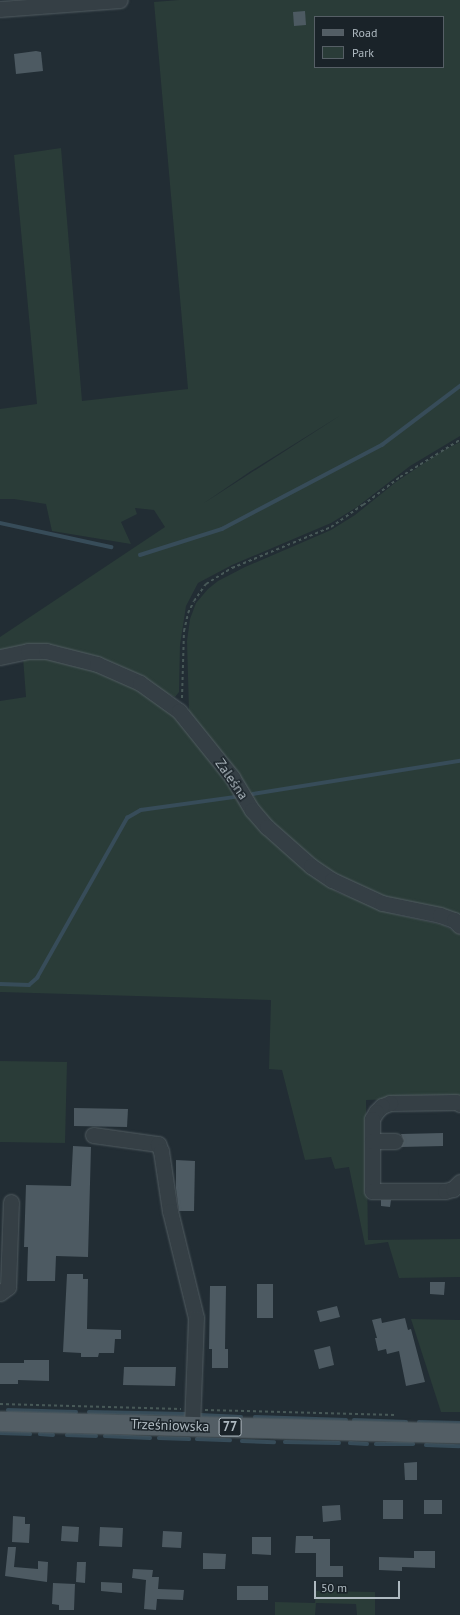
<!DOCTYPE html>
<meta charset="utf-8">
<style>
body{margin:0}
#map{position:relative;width:460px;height:1615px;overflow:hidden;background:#222d34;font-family:"PT Sans",sans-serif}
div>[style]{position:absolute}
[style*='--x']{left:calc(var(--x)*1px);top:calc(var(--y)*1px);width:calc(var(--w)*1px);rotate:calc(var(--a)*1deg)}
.green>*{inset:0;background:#2a3c38}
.stream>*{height:3.5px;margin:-1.75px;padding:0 1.75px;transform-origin:1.75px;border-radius:1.75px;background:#374c59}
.building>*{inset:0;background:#4d5a62}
.path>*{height:2px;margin-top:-1px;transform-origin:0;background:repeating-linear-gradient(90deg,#485958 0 3px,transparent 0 6px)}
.roads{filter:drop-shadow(0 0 1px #525d62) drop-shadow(0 0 1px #525d62)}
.minor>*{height:15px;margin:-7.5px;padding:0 7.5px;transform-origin:7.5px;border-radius:7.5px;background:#353f45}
.major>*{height:19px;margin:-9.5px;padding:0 9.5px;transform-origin:9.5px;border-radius:9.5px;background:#535e65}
span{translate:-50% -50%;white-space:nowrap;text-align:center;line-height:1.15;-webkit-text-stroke:3px #1a2329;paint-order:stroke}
.shield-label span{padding:1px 3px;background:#1a2329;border:1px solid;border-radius:3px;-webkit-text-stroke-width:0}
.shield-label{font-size:13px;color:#afbac1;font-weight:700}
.street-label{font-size:14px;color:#afbac1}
.legend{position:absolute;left:314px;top:16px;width:130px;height:52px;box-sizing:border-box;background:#1a2329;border:1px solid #565f66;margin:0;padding:5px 7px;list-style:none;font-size:12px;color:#afbac1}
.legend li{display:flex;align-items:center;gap:8px;height:20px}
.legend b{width:20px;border:1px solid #565f66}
.scale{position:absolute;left:314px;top:1581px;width:86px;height:18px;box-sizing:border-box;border:2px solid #afbac1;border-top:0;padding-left:5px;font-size:12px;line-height:14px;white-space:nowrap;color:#afbac1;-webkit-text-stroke:3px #1a2329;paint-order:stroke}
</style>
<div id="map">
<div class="green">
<i style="clip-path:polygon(evenodd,179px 0,460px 0,460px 436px,410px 466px,357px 507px,331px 523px,232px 565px,198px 583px,186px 606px,180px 645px,179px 692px,175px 697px,101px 662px,0 653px,0 637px,165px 527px,154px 510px,135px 508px,137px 514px,121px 522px,131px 544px,52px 531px,46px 504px,14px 499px,0 499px,0 409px,37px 404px,14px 155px,61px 148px,82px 401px,188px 389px,154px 2px,179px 0,315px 17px,443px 17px,443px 67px,315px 67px,315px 17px,179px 0,341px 415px,204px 503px,251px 471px,341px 415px)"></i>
<i style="clip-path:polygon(460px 442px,460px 920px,390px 901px,347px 880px,310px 859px,253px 803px,189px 712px,187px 641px,190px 619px,196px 603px,208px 589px,218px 581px,245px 567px,331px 530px,355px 515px,396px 482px,442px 451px)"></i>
<i style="clip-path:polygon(23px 657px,46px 659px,92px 670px,141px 691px,178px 720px,230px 785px,235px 797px,259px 829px,303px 868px,337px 892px,394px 914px,443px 925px,460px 934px,460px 1097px,366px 1100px,368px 1240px,460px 1239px,460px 1277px,399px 1278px,388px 1242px,365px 1245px,349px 1167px,335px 1169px,331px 1157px,305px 1160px,282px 1070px,269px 1069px,271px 1000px,0 992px,0 701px,26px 697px)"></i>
<i style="clip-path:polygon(0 1061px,67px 1062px,65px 1143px,0 1142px)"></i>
<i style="clip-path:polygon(411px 1319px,460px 1320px,460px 1412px,441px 1412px)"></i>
<i style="clip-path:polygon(316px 1591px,375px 1592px,375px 1615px,357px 1615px,356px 1604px,316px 1603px,315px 1615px,275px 1615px,275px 1602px,315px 1603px)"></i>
</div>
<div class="stream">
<i style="--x:0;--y:523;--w:114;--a:12.2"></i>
<i style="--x:140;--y:555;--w:86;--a:-17.6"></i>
<i style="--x:222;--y:529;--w:181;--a:-27.7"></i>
<i style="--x:382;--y:445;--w:98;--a:-37.1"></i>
<i style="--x:253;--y:794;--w:210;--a:-9.1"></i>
<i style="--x:0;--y:984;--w:29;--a:2"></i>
<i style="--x:29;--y:985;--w:11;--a:-41"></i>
<i style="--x:37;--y:978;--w:184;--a:-60.6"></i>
<i style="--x:127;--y:818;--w:16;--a:-30"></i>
<i style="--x:141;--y:810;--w:95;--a:-7.9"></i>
<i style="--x:8;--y:1410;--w:68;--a:1.7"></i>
<i style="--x:89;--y:1412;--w:97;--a:1.2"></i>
<i style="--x:200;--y:1415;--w:41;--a:2.8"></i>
<i style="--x:255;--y:1417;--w:91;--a:1.9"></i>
<i style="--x:354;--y:1420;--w:52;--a:2.2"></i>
<i style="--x:419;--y:1422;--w:41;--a:1.4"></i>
<i style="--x:0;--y:1433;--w:30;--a:2"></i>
<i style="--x:40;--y:1434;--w:13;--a:4"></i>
<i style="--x:67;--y:1435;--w:29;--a:2"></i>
<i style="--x:105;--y:1436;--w:45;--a:2.5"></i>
<i style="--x:159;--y:1438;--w:30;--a:2"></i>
<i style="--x:197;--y:1439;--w:33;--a:2"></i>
<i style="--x:242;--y:1441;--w:32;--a:2"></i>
<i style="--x:285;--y:1442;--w:54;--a:1.1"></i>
<i style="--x:350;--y:1443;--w:17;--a:3"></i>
<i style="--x:376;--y:1444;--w:37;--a:0"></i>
<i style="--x:426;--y:1445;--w:33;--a:2"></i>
</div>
<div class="building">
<i style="clip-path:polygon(305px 11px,306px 25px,294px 26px,293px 12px)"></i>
<i style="clip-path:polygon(36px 51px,41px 52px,43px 71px,16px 74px,14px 54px)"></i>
<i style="clip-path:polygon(74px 1108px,128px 1109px,127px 1127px,74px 1126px)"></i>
<i style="clip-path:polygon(443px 1133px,443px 1146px,401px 1147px,404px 1141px,401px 1134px)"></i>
<i style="clip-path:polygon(73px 1146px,91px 1147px,88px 1257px,56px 1256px,55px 1281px,27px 1281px,28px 1247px,24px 1247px,26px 1185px,71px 1186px)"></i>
<i style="clip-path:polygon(176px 1160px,195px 1161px,194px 1211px,179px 1211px,176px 1188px)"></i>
<i style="clip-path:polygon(381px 1200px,391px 1200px,390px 1207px,381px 1206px)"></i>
<i style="clip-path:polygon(67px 1274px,83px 1274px,83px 1279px,88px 1279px,87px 1329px,121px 1330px,121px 1339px,115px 1339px,114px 1353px,99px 1353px,98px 1357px,81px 1357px,81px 1353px,63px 1352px)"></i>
<i style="clip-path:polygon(430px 1282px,445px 1282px,444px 1295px,430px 1294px)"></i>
<i style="clip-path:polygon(257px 1284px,273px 1284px,273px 1318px,257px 1318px)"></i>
<i style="clip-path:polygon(210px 1286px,226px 1286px,225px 1349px,228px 1349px,228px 1368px,212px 1368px,212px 1349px,209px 1349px)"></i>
<i style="clip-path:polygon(337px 1306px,340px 1317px,320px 1322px,317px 1311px)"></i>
<i style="clip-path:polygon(381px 1318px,382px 1323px,405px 1318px,408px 1330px,411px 1329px,425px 1382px,406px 1386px,399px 1351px,387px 1354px,386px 1349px,378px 1351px,375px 1338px,377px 1338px,372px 1320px)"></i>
<i style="clip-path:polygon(330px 1346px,334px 1365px,319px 1369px,314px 1350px)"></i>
<i style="clip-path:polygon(24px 1360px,49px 1360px,49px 1381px,18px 1380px,18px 1384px,0 1384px,0 1363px,24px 1363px)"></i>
<i style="clip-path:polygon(124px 1367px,176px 1367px,175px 1386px,123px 1385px)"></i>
<i style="clip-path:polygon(417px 1462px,417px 1480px,405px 1480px,404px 1463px)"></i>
<i style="clip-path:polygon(383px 1500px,403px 1500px,403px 1519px,383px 1519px)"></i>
<i style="clip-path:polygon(424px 1500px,442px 1500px,442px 1514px,424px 1514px)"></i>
<i style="clip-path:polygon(340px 1505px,341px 1520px,323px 1522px,322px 1506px)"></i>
<i style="clip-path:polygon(13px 1516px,25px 1517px,25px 1524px,30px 1524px,29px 1543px,12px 1542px)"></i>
<i style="clip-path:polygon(62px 1526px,79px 1527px,78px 1542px,61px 1541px)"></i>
<i style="clip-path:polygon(100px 1527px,123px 1528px,122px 1547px,99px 1546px)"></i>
<i style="clip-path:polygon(163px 1531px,182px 1532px,181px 1548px,162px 1547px)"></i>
<i style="clip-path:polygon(296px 1536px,313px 1536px,313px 1539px,330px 1539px,330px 1566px,343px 1566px,343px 1577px,316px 1577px,316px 1553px,295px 1553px)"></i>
<i style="clip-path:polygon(252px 1537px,271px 1537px,271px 1555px,252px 1554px)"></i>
<i style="clip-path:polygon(8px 1547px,16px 1547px,14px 1567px,38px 1569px,38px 1561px,48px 1562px,47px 1582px,5px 1576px)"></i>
<i style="clip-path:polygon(414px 1551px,435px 1551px,435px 1568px,402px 1567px,402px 1571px,379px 1570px,379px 1557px,414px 1558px)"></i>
<i style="clip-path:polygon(203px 1553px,226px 1554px,225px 1569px,203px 1569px)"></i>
<i style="clip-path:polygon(77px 1562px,86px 1562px,85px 1583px,76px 1582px)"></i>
<i style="clip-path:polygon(133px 1569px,153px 1570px,152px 1577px,159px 1577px,158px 1589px,184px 1590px,183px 1600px,157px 1599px,156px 1610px,144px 1609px,146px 1580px,132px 1578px)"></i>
<i style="clip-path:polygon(101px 1582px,122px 1583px,122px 1593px,101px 1591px)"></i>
<i style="clip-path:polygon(53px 1583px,75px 1584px,74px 1610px,59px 1610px,59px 1605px,52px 1604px)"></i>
<i style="clip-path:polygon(237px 1586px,268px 1586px,268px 1600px,237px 1600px)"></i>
</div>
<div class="path">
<i style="--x:182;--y:698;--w:67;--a:-88.3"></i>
<i style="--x:184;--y:631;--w:18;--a:-77"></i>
<i style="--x:188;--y:613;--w:13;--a:-63"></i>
<i style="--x:194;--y:601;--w:21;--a:-55"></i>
<i style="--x:206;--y:584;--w:31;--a:-32"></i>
<i style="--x:232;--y:568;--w:107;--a:-22.5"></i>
<i style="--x:331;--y:527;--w:39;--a:-35"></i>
<i style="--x:363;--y:505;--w:46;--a:-37.1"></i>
<i style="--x:400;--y:477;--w:70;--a:-31.7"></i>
<i style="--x:0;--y:1404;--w:181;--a:1.6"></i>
<i style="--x:205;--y:1410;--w:190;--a:1.5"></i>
</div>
<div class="roads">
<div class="minor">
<i style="--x:0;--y:9;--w:120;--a:-4.3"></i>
<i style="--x:0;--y:657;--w:29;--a:-12"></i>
<i style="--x:28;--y:651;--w:18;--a:0"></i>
<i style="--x:46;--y:651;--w:53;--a:14.3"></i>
<i style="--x:97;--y:664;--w:47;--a:23.8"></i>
<i style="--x:140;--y:683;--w:48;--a:35.7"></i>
<i style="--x:179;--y:711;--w:85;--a:51.2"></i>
<i style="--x:232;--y:777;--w:39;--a:59"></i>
<i style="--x:252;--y:810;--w:23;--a:49"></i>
<i style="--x:267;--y:827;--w:59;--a:41.6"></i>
<i style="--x:311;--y:866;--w:25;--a:34"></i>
<i style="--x:332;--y:880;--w:55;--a:24.7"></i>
<i style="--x:382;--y:903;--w:59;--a:11.7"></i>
<i style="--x:440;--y:915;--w:15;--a:20"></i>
<i style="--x:454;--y:920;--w:8;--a:45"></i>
<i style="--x:460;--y:1104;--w:4;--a:-153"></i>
<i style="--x:456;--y:1102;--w:66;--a:179.1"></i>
<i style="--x:390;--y:1103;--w:9;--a:159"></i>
<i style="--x:382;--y:1106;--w:8;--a:135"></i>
<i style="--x:376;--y:1112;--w:8;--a:120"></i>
<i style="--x:372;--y:1119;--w:72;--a:90"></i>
<i style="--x:372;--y:1191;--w:73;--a:0"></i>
<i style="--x:445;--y:1191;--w:8;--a:-14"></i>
<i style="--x:453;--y:1189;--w:10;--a:-45"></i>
<i style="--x:93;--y:1135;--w:66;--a:7.9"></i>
<i style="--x:158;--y:1144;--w:8;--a:67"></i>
<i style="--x:161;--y:1151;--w:61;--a:81.5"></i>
<i style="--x:170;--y:1211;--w:110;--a:76.3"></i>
<i style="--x:196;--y:1318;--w:108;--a:92.1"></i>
<i style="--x:372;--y:1141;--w:23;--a:0"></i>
<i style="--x:0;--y:1293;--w:10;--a:-37"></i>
<i style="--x:8;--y:1287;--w:85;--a:-88"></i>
</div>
<div class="major">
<i style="--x:0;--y:1421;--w:460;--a:1.5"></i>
</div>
</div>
<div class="shield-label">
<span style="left:230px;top:1427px">77</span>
</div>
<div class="street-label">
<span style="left:232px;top:779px;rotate:55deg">Zaleśna</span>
<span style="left:170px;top:1425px;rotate:2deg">Trześniowska</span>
</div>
<ul class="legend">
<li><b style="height:5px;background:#535e65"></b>Road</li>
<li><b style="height:11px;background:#2a3c38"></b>Park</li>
</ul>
<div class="scale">50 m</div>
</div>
